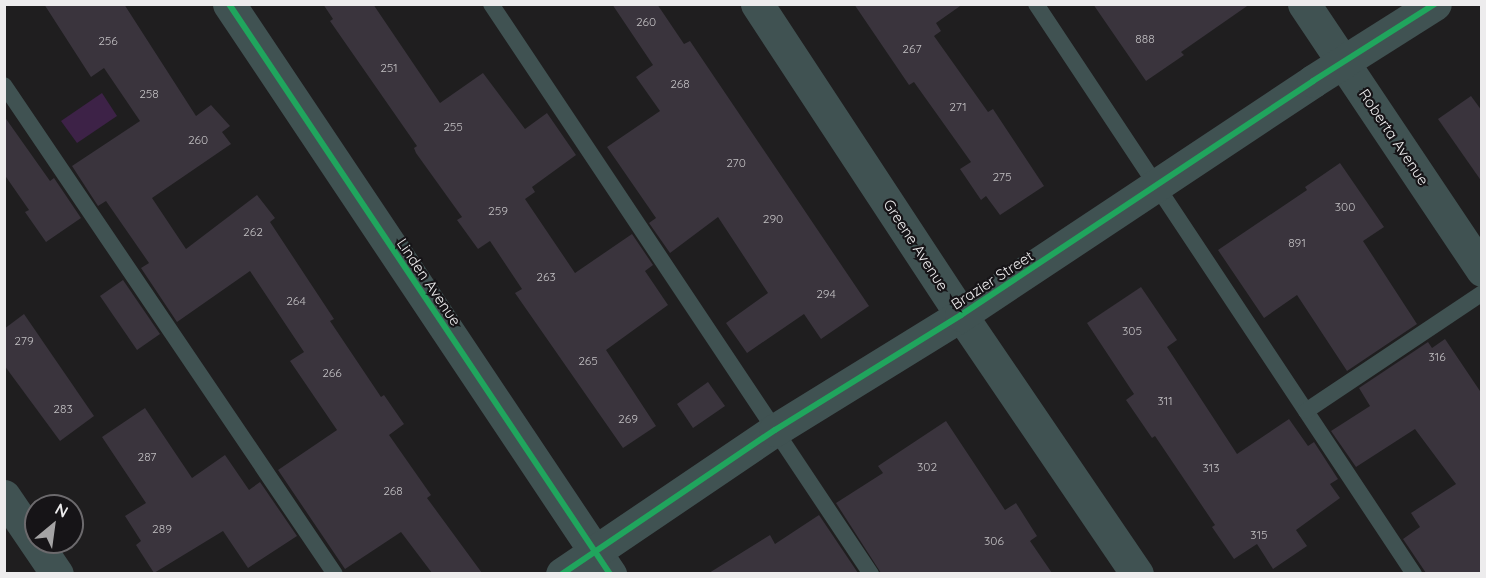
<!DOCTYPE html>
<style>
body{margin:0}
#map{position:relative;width:1486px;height:578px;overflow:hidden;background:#1f1e1f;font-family:Quicksand,sans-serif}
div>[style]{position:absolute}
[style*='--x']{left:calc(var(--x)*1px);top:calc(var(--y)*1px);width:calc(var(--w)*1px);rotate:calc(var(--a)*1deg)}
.water>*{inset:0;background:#3d2247}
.building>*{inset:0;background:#3a343d}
.lane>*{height:16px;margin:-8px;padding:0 8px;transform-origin:8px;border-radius:8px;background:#405252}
.street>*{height:33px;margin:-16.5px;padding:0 16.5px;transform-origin:16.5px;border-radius:16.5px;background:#405252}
.cycleway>*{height:6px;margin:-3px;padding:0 3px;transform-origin:3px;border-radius:3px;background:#20a55d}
span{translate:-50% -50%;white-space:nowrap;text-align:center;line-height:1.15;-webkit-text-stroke:4.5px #161417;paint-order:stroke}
.number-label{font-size:12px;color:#c0bec1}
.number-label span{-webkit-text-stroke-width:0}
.street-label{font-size:15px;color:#edeced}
.frame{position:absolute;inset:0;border:6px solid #edeced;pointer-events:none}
.north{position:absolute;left:24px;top:494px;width:60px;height:60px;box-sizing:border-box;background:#161417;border:2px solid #6c6a6d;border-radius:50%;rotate:29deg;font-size:16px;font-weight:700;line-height:24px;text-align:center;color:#edeced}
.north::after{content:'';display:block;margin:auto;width:21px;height:27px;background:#a5a4a5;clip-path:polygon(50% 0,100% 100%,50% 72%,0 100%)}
</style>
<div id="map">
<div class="water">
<i style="clip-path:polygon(102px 93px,117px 116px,77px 143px,61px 121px)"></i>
</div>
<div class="building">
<i style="clip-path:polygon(44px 4px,124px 4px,196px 116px,211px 105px,230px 126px,222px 132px,231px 144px,152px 198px,186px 249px,257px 195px,275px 218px,270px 222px,334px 319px,330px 321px,381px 397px,384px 395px,404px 424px,389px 435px,431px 495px,427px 498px,482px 573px,432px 573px,401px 532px,345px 569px,278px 470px,337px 430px,290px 361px,304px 352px,250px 271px,177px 322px,141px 268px,149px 263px,106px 201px,98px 206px,72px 166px,140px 121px,104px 68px,91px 77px)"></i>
<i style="clip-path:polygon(323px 4px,373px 4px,440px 103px,483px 73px,525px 129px,547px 113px,576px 155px,532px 187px,535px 192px,525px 199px,575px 273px,632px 234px,653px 265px,645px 271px,668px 305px,606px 350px,656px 426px,623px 448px,515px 293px,522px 289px,490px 241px,478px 249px,457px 220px,462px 217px,416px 153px,414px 148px,417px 146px,330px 21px,333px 19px)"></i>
<i style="clip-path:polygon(612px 4px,657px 4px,684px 44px,690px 41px,869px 306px,821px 339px,804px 314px,747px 353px,726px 323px,768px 293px,718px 217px,670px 253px,649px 223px,656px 218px,607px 147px,660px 111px,636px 77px,653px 65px)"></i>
<i style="clip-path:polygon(854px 4px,963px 4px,936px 23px,941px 31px,934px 36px,988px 112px,993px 109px,1044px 186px,1000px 215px,986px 196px,981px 200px,960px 169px,971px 162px,914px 82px,909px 85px)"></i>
<i style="clip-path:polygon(1093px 4px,1250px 4px,1181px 52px,1184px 55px,1146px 81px)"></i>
<i style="clip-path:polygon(1471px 96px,1482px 111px,1482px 182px,1438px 119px)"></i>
<i style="clip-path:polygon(4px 116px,50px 181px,54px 178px,81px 218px,46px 242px,25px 212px,29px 210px,4px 174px)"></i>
<i style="clip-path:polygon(1340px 163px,1384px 227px,1363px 241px,1417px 324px,1347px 371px,1297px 295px,1264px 318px,1218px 250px,1307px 190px,1305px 187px)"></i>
<i style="clip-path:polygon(123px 280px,160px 334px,137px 350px,100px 296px)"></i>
<i style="clip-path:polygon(1141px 287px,1177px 340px,1167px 347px,1237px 454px,1289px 419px,1308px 446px,1314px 442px,1338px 479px,1330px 484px,1340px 498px,1296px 530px,1307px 546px,1273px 569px,1257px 544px,1234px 559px,1212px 527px,1215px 525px,1155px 436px,1152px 438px,1126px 400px,1134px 394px,1087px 323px)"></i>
<i style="clip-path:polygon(24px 314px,94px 416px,60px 441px,4px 365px,4px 329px)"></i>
<i style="clip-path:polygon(1445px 339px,1482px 394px,1482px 573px,1426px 573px,1403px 539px,1420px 527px,1411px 513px,1456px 484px,1415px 429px,1356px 467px,1331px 431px,1370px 406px,1359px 388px,1428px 342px,1432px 348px)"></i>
<i style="clip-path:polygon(708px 382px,725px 406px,693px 428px,677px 404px)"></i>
<i style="clip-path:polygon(145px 408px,192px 478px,225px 455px,249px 490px,260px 482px,297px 536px,248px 568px,223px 531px,154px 573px,136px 545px,141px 541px,125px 516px,146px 503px,102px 437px)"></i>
<i style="clip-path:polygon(946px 421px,1005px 510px,1016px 503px,1037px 536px,1030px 541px,1052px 573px,881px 573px,836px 503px,883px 473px,878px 466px)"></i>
<i style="clip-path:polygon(819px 515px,858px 573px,709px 573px,770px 535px,775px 544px)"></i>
</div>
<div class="lane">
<i style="--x:491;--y:4;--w:685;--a:56.31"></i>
<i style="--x:1036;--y:4;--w:684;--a:56.45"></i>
<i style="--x:4;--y:85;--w:590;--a:55.91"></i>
<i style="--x:1306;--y:411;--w:212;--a:-33.8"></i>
</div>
<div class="street">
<i style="--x:229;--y:4;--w:686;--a:56.24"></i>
<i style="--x:757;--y:4;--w:372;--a:56.7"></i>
<i style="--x:961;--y:315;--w:313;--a:55.8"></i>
<i style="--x:1304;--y:4;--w:320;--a:56.2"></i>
<i style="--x:4;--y:496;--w:94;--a:55.8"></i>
<i style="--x:562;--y:574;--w:257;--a:-34.1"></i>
<i style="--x:775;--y:430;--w:219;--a:-31.7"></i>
<i style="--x:961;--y:315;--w:423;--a:-33.6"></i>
<i style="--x:1313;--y:81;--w:144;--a:-32.3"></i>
</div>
<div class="cycleway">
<i style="--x:229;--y:4;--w:686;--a:56.24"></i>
<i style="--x:562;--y:574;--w:257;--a:-34.1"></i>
<i style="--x:775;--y:430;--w:219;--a:-31.7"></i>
<i style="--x:961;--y:315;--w:423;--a:-33.6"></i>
<i style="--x:1313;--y:81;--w:144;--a:-32.3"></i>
</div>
<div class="number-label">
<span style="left:646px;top:22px">260</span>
<span style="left:1145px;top:39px">888</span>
<span style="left:108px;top:41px">256</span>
<span style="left:912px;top:49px">267</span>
<span style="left:389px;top:68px">251</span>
<span style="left:680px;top:84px">268</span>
<span style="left:149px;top:94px">258</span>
<span style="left:958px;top:107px">271</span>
<span style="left:453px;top:127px">255</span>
<span style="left:198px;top:140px">260</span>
<span style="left:736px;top:163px">270</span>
<span style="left:1002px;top:177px">275</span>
<span style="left:1345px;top:207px">300</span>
<span style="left:498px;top:211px">259</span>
<span style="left:773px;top:219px">290</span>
<span style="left:253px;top:232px">262</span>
<span style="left:1297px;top:243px">891</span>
<span style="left:546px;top:277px">263</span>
<span style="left:826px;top:294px">294</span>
<span style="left:296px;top:301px">264</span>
<span style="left:1132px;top:331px">305</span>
<span style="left:24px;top:341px">279</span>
<span style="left:1437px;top:357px">316</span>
<span style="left:588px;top:361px">265</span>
<span style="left:332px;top:373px">266</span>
<span style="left:1165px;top:401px">311</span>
<span style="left:63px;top:409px">283</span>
<span style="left:628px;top:419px">269</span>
<span style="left:147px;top:457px">287</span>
<span style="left:927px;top:467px">302</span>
<span style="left:1211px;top:468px">313</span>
<span style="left:393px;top:491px">268</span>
<span style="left:162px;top:529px">289</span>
<span style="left:1259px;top:535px">315</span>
<span style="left:994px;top:541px">306</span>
</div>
<div class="street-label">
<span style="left:1394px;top:137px;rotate:56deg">Roberta Avenue</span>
<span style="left:916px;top:245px;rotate:57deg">Greene Avenue</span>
<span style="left:992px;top:280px;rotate:-33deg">Brazier Street</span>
<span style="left:429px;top:282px;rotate:56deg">Linden Avenue</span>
</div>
<div class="frame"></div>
<div class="north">N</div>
</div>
